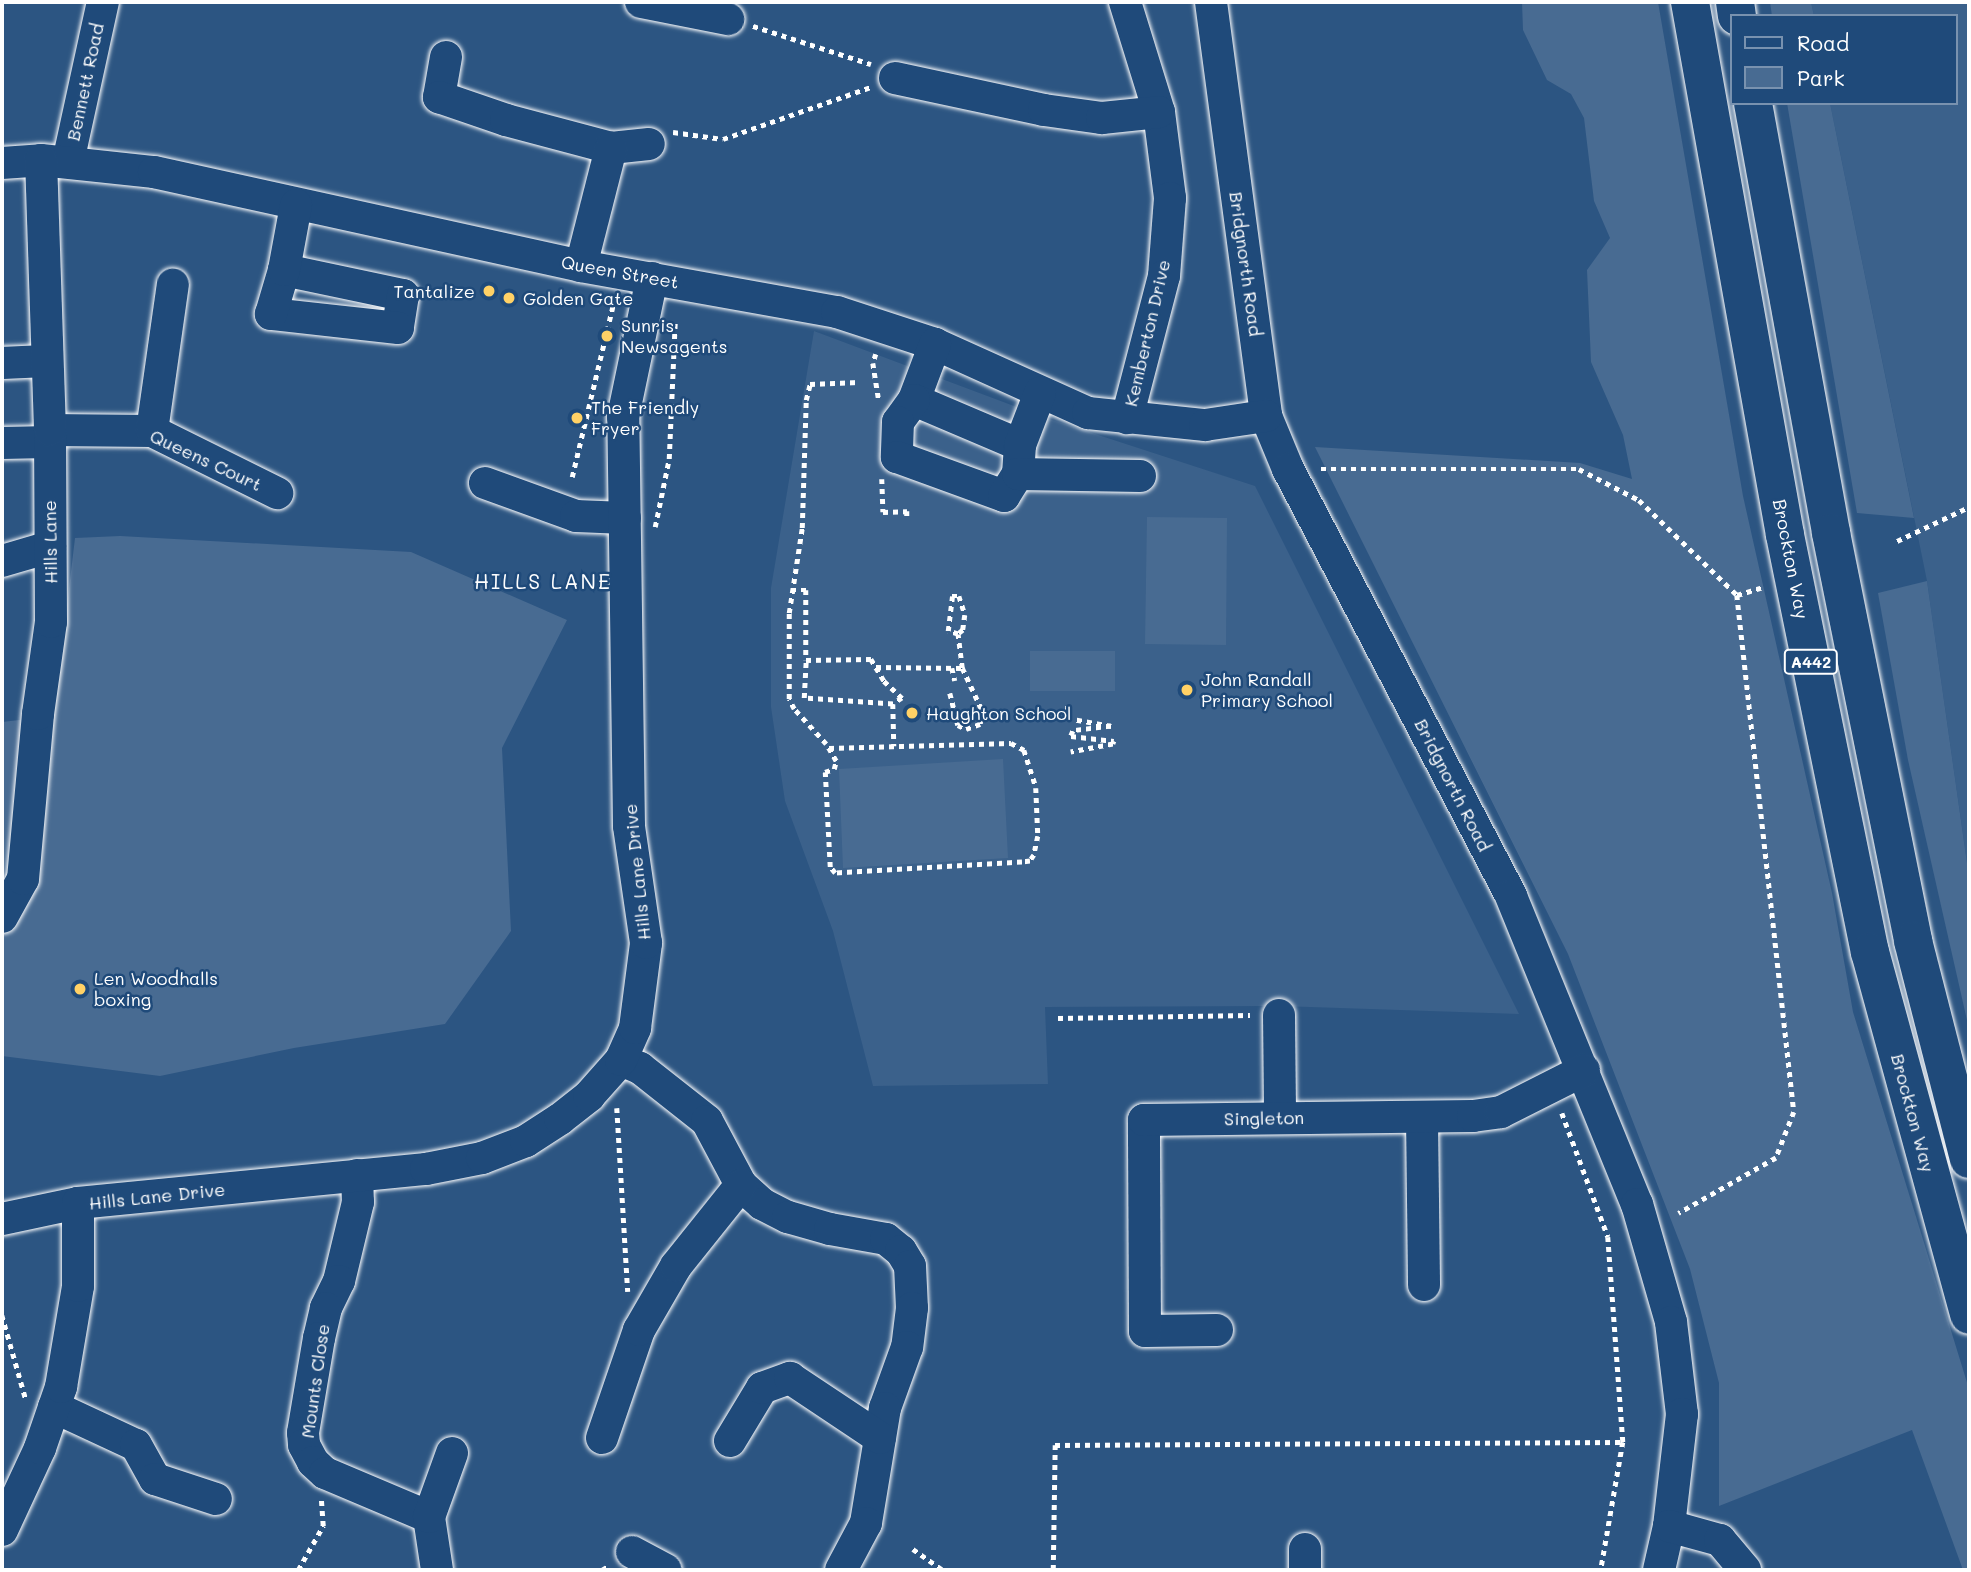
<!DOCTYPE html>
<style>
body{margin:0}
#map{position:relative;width:1971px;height:1572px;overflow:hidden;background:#2c5582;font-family:Mali,sans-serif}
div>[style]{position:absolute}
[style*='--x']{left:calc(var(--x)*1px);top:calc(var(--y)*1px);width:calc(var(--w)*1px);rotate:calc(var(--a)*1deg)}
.built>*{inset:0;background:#3b618b}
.green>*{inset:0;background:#486b92}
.path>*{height:4.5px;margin-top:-2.25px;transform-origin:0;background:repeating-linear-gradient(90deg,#fff 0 5px,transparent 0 10px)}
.roads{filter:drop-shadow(0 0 2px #fff) drop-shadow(0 0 2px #fff)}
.minor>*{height:32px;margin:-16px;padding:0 16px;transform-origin:16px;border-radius:16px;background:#1f4a7a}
.highway>*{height:38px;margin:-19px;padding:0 19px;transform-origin:19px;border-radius:19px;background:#1f4a7a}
.dots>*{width:19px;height:19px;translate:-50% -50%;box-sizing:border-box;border:4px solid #1f4a7a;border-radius:50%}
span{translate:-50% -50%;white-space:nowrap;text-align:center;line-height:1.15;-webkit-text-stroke:5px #1f4a7a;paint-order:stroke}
.shield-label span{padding:2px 5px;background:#1f4a7a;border:2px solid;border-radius:5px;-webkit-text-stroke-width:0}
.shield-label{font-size:16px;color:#fff;font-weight:700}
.street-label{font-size:18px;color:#fff}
.poi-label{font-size:18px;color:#fff}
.right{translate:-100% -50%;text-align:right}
.left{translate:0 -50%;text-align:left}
.quarter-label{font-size:21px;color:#fff;letter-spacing:2px}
.frame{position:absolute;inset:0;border:4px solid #fff;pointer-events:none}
.legend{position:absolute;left:1730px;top:14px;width:228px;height:91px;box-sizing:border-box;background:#1f4a7a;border:2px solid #7992af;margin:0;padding:9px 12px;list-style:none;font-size:21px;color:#fff}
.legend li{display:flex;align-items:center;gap:14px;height:35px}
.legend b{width:35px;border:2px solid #7992af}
</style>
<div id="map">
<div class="built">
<i style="clip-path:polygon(1811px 2px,1969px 2px,1969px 877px,1927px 581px,1830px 103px,1955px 103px,1955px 16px,1814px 16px)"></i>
<i style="clip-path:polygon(814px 331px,1046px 418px,1255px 486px,1519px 1014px,1280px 1006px,1045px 1007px,1048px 1084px,873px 1086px,833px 931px,785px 801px,771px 707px,771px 588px)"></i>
</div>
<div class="green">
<i style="clip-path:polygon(1522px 2px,1658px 2px,1743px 496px,1832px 893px,1853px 1012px,1969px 1389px,1969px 1570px,1963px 1570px,1912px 1430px,1719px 1506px,1719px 1383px,1690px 1269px,1568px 954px,1315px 447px,1580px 463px,1632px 479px,1623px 435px,1591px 362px,1587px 270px,1610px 238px,1594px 201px,1584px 118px,1571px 94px,1547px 80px,1523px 30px)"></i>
<i style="clip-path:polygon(1770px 2px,1811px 2px,1814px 16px,1772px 16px)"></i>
<i style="clip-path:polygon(1787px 103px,1830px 103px,1914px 518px,1857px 513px)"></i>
<i style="clip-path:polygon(1147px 517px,1227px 518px,1226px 645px,1145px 644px)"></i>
<i style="clip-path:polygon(120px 536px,411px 552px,567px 620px,502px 748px,511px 931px,445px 1024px,294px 1048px,160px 1076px,2px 1056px,2px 722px,54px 716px,75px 538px)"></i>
<i style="clip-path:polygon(1927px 581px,1969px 877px,1969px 1029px,1908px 760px,1878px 593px)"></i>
<i style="clip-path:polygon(1030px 651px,1115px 651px,1115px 691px,1030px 691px)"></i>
<i style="clip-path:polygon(1003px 759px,1008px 858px,843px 868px,839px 769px)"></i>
</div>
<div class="path">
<i style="--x:753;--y:26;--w:124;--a:17.9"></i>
<i style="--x:673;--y:132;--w:50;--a:8"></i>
<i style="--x:723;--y:139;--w:157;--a:-19.4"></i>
<i style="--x:876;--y:354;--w:9;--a:108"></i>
<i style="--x:873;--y:363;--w:37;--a:81"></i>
<i style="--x:1321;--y:469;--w:258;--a:0"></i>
<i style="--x:1579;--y:469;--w:68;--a:27.3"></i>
<i style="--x:1639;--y:500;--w:136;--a:44.1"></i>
<i style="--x:1737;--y:595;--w:520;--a:83.71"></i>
<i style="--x:1794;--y:1112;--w:49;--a:111.4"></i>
<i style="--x:1776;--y:1158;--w:112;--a:150.4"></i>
<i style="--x:572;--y:477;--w:181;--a:-76.6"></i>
<i style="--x:882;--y:479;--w:33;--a:88"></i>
<i style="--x:883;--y:512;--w:24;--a:-2"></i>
<i style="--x:907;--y:511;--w:9;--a:90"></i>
<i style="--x:655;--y:527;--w:69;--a:-78.4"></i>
<i style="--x:669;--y:459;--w:138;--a:-87.5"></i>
<i style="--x:1897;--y:541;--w:80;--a:-25.3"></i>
<i style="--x:791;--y:590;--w:15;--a:0"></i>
<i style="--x:806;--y:590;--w:70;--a:90"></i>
<i style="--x:1737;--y:595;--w:27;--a:-17"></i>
<i style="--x:952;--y:596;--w:7;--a:0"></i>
<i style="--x:959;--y:596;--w:20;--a:72"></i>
<i style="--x:965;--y:615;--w:15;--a:98"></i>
<i style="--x:963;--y:630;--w:6;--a:141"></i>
<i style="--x:958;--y:634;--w:10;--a:-163"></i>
<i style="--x:948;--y:631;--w:35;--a:-83"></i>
<i style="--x:871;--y:659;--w:26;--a:59"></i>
<i style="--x:884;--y:681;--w:25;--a:43"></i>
<i style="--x:902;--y:698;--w:11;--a:146"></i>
<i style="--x:893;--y:704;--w:89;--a:-176.1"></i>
<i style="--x:804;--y:698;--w:38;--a:-87"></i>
<i style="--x:806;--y:660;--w:65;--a:-0.9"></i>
<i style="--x:876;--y:667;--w:86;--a:0.7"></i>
<i style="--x:962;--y:668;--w:34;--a:-97"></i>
<i style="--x:952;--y:668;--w:13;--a:77"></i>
<i style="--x:950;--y:693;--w:33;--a:76"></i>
<i style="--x:958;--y:725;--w:9;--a:27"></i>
<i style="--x:966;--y:729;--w:15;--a:-20"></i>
<i style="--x:980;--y:724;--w:15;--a:-86"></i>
<i style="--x:981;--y:709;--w:45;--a:-114.9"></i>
<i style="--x:893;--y:704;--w:42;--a:88.6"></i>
<i style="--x:1068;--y:706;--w:12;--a:95"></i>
<i style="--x:1067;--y:718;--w:45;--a:10.3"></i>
<i style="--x:1111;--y:726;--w:38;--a:173"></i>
<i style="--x:1073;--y:731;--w:5;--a:112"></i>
<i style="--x:1071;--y:736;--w:43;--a:6.6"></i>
<i style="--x:1114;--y:741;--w:3;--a:108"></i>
<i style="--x:1113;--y:744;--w:43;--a:169.2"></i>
<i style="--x:829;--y:748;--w:182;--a:-1.6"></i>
<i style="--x:1011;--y:743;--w:15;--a:28"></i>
<i style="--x:1024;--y:750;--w:40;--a:72"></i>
<i style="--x:1036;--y:788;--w:48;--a:87.6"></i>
<i style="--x:1038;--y:836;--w:19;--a:102"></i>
<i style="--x:1034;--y:855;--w:7;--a:124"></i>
<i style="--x:1030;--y:861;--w:8;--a:173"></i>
<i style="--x:1022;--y:862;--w:187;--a:176.6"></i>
<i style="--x:835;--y:873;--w:8;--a:-130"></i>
<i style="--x:830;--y:867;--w:95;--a:-93"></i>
<i style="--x:825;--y:772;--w:9;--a:-18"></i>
<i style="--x:834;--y:769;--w:8;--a:-76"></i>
<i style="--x:836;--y:761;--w:20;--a:-120"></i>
<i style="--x:826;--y:744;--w:47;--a:-132.4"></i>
<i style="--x:794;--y:709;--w:11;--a:-117"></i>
<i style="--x:789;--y:699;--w:86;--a:-90"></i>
<i style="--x:789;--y:613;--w:86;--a:-81.3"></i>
<i style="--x:802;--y:528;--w:128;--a:-88.2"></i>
<i style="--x:806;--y:400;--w:16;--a:-76"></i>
<i style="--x:810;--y:384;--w:49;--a:-2.3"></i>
<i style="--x:1058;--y:1018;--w:192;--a:-0.9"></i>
<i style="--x:617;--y:1108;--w:184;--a:86.6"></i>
<i style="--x:1562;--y:1113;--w:132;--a:69.6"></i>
<i style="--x:1608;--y:1237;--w:206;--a:85.8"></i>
<i style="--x:1623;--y:1442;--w:130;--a:99.8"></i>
<i style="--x:2;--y:1315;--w:88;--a:74.2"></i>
<i style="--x:913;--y:1549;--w:37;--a:35"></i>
<i style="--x:298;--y:1570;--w:51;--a:-60.4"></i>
<i style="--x:323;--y:1526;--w:26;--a:-94"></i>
<i style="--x:602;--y:1570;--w:9;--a:-32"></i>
<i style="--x:1053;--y:1570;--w:125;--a:-89.1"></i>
<i style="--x:1055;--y:1445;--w:568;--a:-0.3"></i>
</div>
<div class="roads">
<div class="minor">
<i style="--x:641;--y:2;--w:89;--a:11.1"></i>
<i style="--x:1125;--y:2;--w:115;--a:72.8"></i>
<i style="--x:1159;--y:112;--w:87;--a:82.7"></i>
<i style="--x:1170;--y:198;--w:78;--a:94.4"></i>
<i style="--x:1164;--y:276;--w:147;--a:104.6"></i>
<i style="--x:1211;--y:2;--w:418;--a:82.4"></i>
<i style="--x:1266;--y:416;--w:57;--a:67.5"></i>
<i style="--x:1288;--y:469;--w:482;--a:62.4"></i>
<i style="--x:1511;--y:896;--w:333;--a:67.8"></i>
<i style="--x:1637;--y:1204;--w:123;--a:73.9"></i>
<i style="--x:1671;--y:1322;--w:93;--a:83.2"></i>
<i style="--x:1682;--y:1414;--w:113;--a:96.6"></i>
<i style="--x:1669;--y:1526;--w:45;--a:102.8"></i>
<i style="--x:446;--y:57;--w:41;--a:99.9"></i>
<i style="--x:439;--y:97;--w:71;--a:18.9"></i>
<i style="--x:506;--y:120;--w:109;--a:14.9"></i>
<i style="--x:611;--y:148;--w:38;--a:-6"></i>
<i style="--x:895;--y:78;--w:152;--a:12.1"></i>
<i style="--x:1044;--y:110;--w:59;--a:7.9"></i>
<i style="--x:1102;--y:118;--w:57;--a:-6"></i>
<i style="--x:68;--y:162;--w:164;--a:-77.7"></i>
<i style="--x:2;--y:163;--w:39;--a:-4"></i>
<i style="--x:41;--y:160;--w:114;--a:6.1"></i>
<i style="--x:154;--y:172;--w:437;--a:12.4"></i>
<i style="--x:581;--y:266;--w:260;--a:10.2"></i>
<i style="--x:837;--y:312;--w:103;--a:18.1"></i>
<i style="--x:935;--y:344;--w:168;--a:24.3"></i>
<i style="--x:1088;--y:413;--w:118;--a:5.9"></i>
<i style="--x:1205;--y:425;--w:62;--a:-8.4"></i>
<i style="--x:581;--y:266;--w:122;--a:-75.7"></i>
<i style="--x:284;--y:270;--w:122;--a:11.9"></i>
<i style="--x:403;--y:295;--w:33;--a:99"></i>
<i style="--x:398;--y:328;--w:128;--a:-173.7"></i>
<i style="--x:271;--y:314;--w:46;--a:-73.5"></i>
<i style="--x:284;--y:270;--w:66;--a:-79.5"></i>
<i style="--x:2;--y:363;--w:44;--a:-2.6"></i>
<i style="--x:914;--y:400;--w:60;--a:-69.4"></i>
<i style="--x:50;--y:430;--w:102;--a:0.6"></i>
<i style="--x:152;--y:431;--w:140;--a:26.4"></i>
<i style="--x:152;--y:431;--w:148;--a:-81.9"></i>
<i style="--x:2;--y:443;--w:48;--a:-1.2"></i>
<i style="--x:1020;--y:445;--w:115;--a:-157"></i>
<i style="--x:914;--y:400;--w:27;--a:126"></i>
<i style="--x:898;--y:422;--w:35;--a:92"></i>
<i style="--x:897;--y:457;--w:114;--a:20"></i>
<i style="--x:1004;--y:496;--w:26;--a:-58"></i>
<i style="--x:1018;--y:474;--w:29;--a:-86"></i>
<i style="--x:1020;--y:445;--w:56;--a:-69"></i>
<i style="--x:1018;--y:474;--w:122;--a:0.9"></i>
<i style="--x:485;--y:483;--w:97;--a:19.9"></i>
<i style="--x:576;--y:516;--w:49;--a:2.3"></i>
<i style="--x:2;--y:561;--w:50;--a:-16.3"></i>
<i style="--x:2;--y:917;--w:43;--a:-61.1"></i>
<i style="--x:23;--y:879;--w:166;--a:-84.8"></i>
<i style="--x:38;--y:714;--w:93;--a:-82"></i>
<i style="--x:51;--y:622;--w:192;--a:-90.3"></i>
<i style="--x:50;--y:430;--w:270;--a:-91.9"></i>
<i style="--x:1279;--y:1015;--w:102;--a:89.4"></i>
<i style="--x:621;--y:1060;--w:21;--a:23"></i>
<i style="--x:640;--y:1068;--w:85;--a:38.3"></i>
<i style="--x:707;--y:1121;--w:72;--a:62"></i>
<i style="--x:741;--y:1185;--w:28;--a:42"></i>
<i style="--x:762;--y:1204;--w:29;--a:27"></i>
<i style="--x:788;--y:1217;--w:44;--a:15.9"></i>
<i style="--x:830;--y:1229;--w:57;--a:10.1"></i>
<i style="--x:886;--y:1239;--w:19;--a:39"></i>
<i style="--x:901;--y:1251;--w:17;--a:59"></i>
<i style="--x:910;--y:1266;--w:42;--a:87.3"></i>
<i style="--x:912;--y:1308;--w:39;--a:97"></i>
<i style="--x:907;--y:1347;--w:65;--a:109.8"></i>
<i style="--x:885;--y:1408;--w:117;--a:99.4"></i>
<i style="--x:866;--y:1523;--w:53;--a:118"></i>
<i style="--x:1422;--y:1118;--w:167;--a:89.3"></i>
<i style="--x:357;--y:1175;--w:27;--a:88"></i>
<i style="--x:358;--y:1202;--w:81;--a:103.5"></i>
<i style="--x:339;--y:1281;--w:30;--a:116"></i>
<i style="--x:326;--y:1308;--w:31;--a:103"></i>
<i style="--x:319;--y:1338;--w:96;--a:99.6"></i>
<i style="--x:303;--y:1433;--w:12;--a:85"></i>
<i style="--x:304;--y:1445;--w:19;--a:62"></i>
<i style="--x:313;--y:1462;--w:16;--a:43"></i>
<i style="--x:325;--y:1473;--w:113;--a:22.9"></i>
<i style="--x:2;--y:1219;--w:78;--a:-11.9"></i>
<i style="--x:78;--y:1203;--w:350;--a:-5.6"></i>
<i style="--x:426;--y:1169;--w:57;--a:-11.1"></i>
<i style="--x:482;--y:1158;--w:47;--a:-21.1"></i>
<i style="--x:526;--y:1141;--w:40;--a:-32.9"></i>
<i style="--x:560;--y:1119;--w:37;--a:-38"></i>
<i style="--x:589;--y:1096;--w:48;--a:-48.4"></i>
<i style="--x:621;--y:1060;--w:35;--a:-66"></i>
<i style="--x:635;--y:1028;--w:86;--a:-82.6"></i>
<i style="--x:646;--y:943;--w:118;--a:-98.3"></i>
<i style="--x:629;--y:826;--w:409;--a:-90.8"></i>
<i style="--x:623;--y:417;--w:142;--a:-78.2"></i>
<i style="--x:1217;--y:1330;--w:72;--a:179.2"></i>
<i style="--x:1145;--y:1331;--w:211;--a:-90.3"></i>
<i style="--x:1144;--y:1120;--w:329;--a:-0.7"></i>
<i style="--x:1473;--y:1116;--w:28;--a:-8"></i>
<i style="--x:1501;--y:1112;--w:93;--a:-26.8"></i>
<i style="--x:54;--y:1407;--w:90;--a:24.9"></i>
<i style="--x:136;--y:1445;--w:39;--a:61"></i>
<i style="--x:155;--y:1479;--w:64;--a:18.2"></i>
<i style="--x:602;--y:1438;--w:114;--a:-71.1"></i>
<i style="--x:639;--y:1330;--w:74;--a:-60"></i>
<i style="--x:676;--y:1266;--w:104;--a:-51.3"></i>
<i style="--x:730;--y:1441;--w:62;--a:-58.9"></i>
<i style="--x:762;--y:1388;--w:30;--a:-20"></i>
<i style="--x:790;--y:1378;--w:108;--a:33.7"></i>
<i style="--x:1669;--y:1526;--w:53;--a:15.4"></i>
<i style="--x:1720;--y:1540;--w:39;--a:50"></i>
<i style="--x:2;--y:1530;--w:90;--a:-65.1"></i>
<i style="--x:40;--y:1448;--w:65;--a:-71"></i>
<i style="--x:61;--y:1387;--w:102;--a:-80.4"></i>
<i style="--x:78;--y:1286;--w:83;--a:-90"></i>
<i style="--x:1305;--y:1549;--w:21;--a:90"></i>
<i style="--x:632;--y:1552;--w:38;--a:28"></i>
<i style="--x:437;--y:1570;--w:54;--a:-98.6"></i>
<i style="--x:429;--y:1517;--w:68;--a:-70.2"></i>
</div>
<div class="highway">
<i style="--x:1690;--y:2;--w:541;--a:79.89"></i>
<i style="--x:1785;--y:535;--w:426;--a:78.5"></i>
<i style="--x:1870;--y:952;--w:376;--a:74.7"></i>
<i style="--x:1735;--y:2;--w:14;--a:82"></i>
<i style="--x:1753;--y:103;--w:437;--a:79.7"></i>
<i style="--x:1831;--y:533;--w:416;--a:78.6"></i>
<i style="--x:1913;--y:941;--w:225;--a:75.6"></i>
</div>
</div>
<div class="dots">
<i style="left:489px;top:291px;background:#ffd166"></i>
<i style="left:509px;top:298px;background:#ffd166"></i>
<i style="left:607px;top:336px;background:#ffd166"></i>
<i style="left:577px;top:418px;background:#ffd166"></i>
<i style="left:1187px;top:690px;background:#ffd166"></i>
<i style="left:912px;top:713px;background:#ffd166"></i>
<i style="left:80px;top:989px;background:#ffd166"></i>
</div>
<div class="shield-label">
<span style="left:1811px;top:662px">A442</span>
</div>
<div class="street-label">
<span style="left:85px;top:82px;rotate:-78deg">Bennett Road</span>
<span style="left:1246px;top:264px;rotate:82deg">Bridgnorth Road</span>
<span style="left:620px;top:272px;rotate:10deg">Queen Street</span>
<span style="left:1147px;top:333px;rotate:-77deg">Kemberton Drive</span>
<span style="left:206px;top:460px;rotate:25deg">Queens Court</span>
<span style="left:50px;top:542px;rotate:-91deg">Hills Lane</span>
<span style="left:1791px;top:559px;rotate:79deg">Brockton Way</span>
<span style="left:1453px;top:785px;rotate:63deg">Bridgnorth Road</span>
<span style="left:637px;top:872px;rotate:-96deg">Hills Lane Drive</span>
<span style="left:1913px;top:1113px;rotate:75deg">Brockton Way</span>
<span style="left:1264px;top:1118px;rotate:-1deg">Singleton</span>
<span style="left:157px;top:1196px;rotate:-6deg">Hills Lane Drive</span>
<span style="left:315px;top:1381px;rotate:-82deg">Mounts Close</span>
</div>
<div class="poi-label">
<span class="right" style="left:475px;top:291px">Tantalize</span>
<span class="left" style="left:523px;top:298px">Golden Gate</span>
<span class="left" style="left:621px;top:336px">Sunris<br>Newsagents</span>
<span class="left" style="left:591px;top:418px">The Friendly<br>Fryer</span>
<span class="left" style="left:1201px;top:690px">John Randall<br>Primary School</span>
<span class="left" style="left:926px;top:713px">Haughton School</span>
<span class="left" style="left:94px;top:989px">Len Woodhalls<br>boxing</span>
</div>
<div class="quarter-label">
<span style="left:543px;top:581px">HILLS LANE</span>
</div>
<div class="frame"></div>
<ul class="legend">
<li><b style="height:9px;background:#1f4a7a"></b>Road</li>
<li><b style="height:19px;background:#486b92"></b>Park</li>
</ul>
</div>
